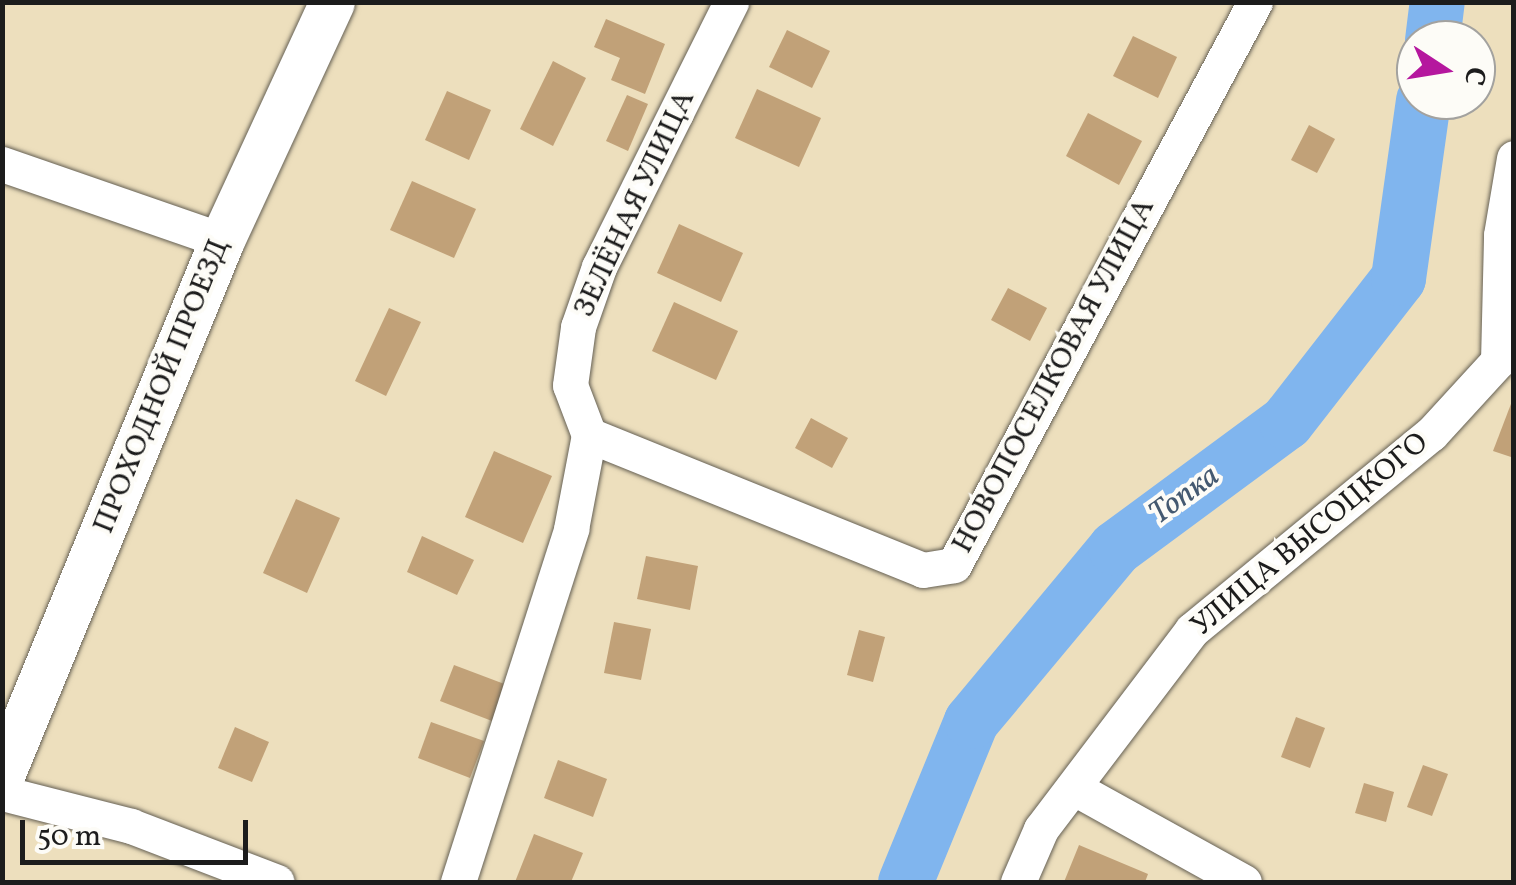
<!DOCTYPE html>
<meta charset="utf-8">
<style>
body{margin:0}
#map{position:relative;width:1516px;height:885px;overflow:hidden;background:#eddfbd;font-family:Vollkorn,serif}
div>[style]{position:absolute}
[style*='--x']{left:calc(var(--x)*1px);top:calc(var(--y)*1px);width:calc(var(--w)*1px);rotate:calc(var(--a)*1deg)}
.river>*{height:55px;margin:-27.5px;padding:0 27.5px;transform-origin:27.5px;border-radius:27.5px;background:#80b5ee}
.building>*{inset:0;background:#c1a178}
.roads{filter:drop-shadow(0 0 2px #656054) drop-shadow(0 0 2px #656054)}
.minor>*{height:35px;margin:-17.5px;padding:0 17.5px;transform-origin:17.5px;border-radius:17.5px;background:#fff}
.tertiary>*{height:45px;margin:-22.5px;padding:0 22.5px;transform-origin:22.5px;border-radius:22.5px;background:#fff}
span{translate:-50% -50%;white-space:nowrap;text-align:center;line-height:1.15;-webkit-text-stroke:8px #fdfcf7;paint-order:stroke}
.street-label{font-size:30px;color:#1c1c1c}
.water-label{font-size:32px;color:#445970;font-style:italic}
.frame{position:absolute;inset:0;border:5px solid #1c1c1c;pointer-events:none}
.north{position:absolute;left:1396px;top:20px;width:100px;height:100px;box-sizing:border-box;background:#fdfcf7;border:2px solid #a3a29f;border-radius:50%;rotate:102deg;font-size:28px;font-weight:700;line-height:40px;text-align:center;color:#1c1c1c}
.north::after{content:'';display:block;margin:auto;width:35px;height:45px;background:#b5179e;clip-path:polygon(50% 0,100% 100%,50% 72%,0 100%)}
.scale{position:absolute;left:20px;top:820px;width:228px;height:45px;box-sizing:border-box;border:5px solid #1c1c1c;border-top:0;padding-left:12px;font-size:30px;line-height:35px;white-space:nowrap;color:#1c1c1c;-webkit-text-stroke:8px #fdfcf7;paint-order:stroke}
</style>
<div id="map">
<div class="river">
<i style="--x:1432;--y:40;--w:38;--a:-83"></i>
<i style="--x:905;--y:882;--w:174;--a:-67.7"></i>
<i style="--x:971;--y:721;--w:225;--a:-50.2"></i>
<i style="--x:1115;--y:548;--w:212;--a:-36.4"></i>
<i style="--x:1286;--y:422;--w:182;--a:-52.1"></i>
<i style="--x:1398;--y:278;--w:180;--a:-82"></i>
</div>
<div class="building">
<i style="clip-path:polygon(606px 19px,665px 44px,645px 94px,611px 80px,620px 58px,594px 47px)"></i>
<i style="clip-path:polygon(787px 30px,830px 51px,812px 88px,769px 67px)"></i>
<i style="clip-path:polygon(1133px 36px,1177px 57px,1158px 98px,1113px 76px)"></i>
<i style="clip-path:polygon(553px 61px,586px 78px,553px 146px,520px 129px)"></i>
<i style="clip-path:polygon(757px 89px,821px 118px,799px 167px,735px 138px)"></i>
<i style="clip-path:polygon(447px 91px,491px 110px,469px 160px,425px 140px)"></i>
<i style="clip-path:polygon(627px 95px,648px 104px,628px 151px,606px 141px)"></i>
<i style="clip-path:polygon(1088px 113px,1142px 141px,1119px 185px,1066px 156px)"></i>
<i style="clip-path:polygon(1309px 125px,1335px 139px,1317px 173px,1291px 160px)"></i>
<i style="clip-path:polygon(412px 181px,476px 209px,454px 258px,390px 230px)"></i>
<i style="clip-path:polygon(679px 224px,743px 253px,721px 302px,657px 273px)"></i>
<i style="clip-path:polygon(1008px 288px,1047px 308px,1030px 341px,991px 320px)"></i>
<i style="clip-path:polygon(674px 302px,738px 331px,716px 380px,652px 351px)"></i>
<i style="clip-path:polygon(389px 308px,421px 322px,386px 396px,355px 381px)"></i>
<i style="clip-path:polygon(1514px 396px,1514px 458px,1493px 451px)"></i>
<i style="clip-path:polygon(811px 418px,848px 438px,832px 468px,795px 448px)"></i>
<i style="clip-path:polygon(494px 451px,552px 476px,523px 543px,465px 517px)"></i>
<i style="clip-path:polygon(296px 499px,340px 518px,307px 593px,263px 573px)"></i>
<i style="clip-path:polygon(422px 536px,474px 560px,457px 595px,407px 572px)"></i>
<i style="clip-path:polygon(646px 556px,698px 566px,690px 610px,637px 599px)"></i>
<i style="clip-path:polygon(614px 622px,651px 629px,641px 680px,604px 673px)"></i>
<i style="clip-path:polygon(859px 630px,885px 637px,873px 682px,847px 675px)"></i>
<i style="clip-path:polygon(454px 665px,507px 685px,492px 721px,440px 701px)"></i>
<i style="clip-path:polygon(1296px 717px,1325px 728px,1310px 768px,1281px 757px)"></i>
<i style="clip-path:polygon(431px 722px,484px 741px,470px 778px,418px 758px)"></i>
<i style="clip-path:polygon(235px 727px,269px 742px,252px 782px,218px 768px)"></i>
<i style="clip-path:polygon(558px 760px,607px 779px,593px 817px,544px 798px)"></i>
<i style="clip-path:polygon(1423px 765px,1448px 774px,1432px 816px,1407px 807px)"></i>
<i style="clip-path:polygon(1364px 783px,1394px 792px,1386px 822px,1355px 813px)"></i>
<i style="clip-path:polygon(534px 834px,583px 853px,571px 882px,515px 882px)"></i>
<i style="clip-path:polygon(1079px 845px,1148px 874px,1145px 882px,1064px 882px)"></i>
</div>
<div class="roads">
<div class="minor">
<i style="--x:2;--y:164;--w:233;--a:19.1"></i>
<i style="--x:589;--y:435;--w:360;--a:22"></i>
<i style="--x:923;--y:570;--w:31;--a:-9"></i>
<i style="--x:954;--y:565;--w:638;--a:-61.87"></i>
<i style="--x:1076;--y:789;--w:192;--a:29"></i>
<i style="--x:2;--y:793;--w:133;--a:14.3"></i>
<i style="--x:131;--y:826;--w:156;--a:21"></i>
<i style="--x:458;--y:882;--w:371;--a:-72.2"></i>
<i style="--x:571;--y:529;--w:96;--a:-79.2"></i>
<i style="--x:589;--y:435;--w:53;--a:-110.8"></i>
<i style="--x:570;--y:385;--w:59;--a:-82.1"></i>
<i style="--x:578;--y:327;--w:64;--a:-70.7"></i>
<i style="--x:599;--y:267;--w:296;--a:-63.5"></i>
<i style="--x:1018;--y:882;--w:58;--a:-66.5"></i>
<i style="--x:1041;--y:829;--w:250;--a:-52.8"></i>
<i style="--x:1192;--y:630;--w:309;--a:-39.4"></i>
<i style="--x:1431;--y:434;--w:99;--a:-47.5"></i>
<i style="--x:1498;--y:361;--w:126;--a:-88.6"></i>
<i style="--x:1501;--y:235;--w:78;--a:-80.4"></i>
</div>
<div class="tertiary">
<i style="--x:2;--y:775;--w:578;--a:-67.65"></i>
<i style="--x:222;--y:240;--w:262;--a:-65.2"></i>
</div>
</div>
<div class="street-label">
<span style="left:635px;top:204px;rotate:-65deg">ЗЕЛЁНАЯ УЛИЦА</span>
<span style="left:1054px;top:376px;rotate:-62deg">НОВОПОСЕЛКОВАЯ УЛИЦА</span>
<span style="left:162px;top:386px;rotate:-68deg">ПРОХОДНОЙ ПРОЕЗД</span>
<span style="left:1310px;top:535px;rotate:-40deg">УЛИЦА ВЫСОЦКОГО</span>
</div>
<div class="water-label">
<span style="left:1185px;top:496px;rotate:-36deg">Топка</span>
</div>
<div class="frame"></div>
<div class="north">С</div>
<div class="scale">50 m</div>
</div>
